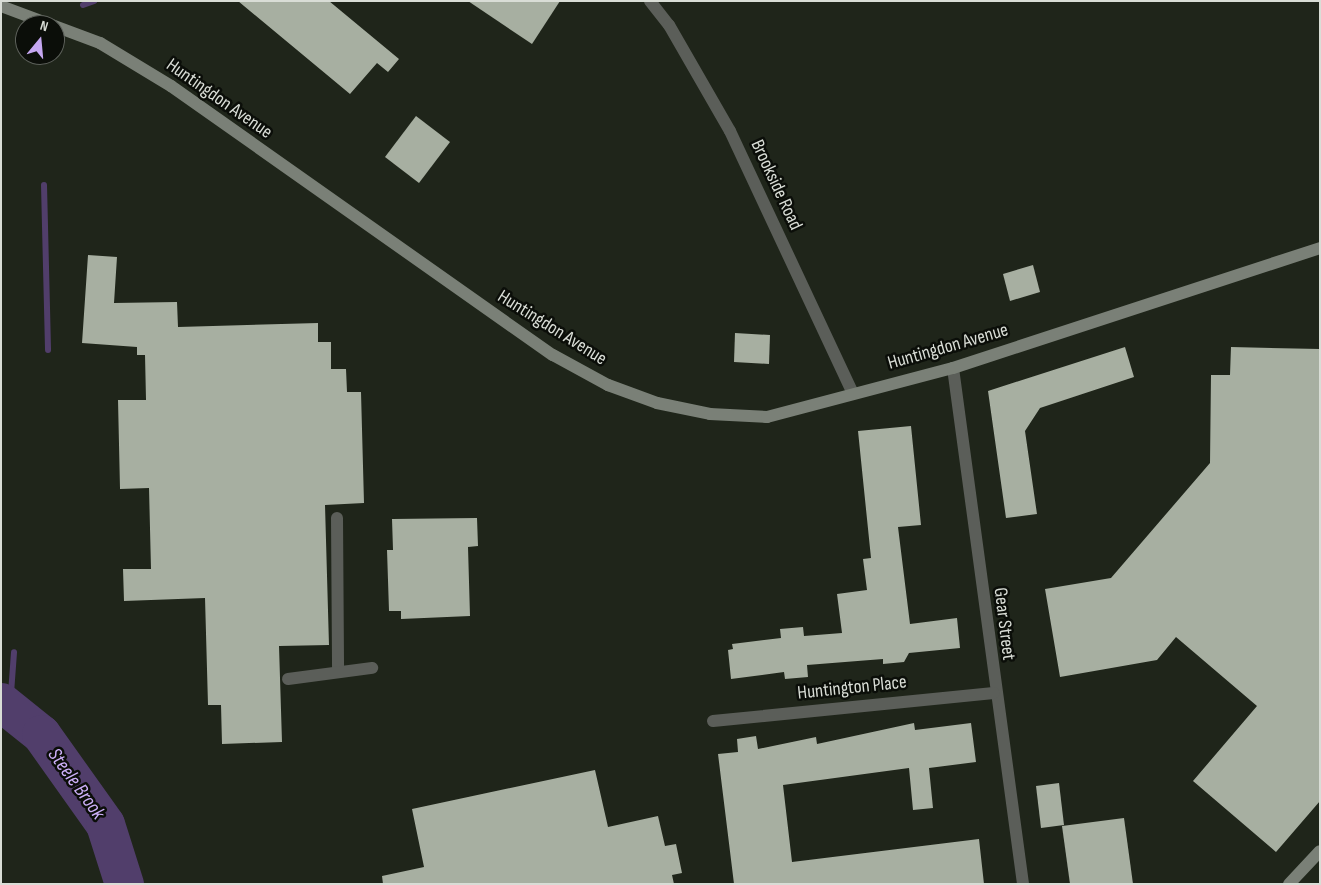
<!DOCTYPE html>
<style>
body{margin:0}
#map{position:relative;width:1321px;height:885px;overflow:hidden;background:#1f251a;font-family:"Sofia Sans Condensed",sans-serif}
div>[style]{position:absolute}
[style*='--x']{left:calc(var(--x)*1px);top:calc(var(--y)*1px);width:calc(var(--w)*1px);rotate:calc(var(--a)*1deg)}
.stream>*{height:6px;margin:-3px;padding:0 3px;transform-origin:3px;border-radius:3px;background:#513e6b}
.river>*{height:39px;margin:-19.5px;padding:0 19.5px;transform-origin:19.5px;border-radius:19.5px;background:#513e6b}
.building>*{inset:0;background:#a7afa1}
.lane>*{height:12px;margin:-6px;padding:0 6px;transform-origin:6px;border-radius:6px;background:#5b5e59}
.street>*{height:12px;margin:-6px;padding:0 6px;transform-origin:6px;border-radius:6px;background:#5b5e59}
.secondary>*{height:12px;margin:-6px;padding:0 6px;transform-origin:6px;border-radius:6px;background:#7a8077}
span{translate:-50% -50%;white-space:nowrap;text-align:center;line-height:1.15;-webkit-text-stroke:5px #0b0e09;paint-order:stroke}
.street-label{font-size:19px;color:#d9ddd6}
.water-label{font-size:20px;color:#cdb0f9;font-style:italic}
.frame{position:absolute;inset:0;border:2px solid #d9ddd6;pointer-events:none}
.north{position:absolute;left:15px;top:15px;width:50px;height:50px;box-sizing:border-box;background:#0b0e09;border:1px solid #5d615b;border-radius:50%;rotate:17deg;font-size:14px;font-weight:700;line-height:20px;text-align:center;color:#d9ddd6}
.north::after{content:'';display:block;margin:auto;width:18px;height:22px;background:#c5a7f1;clip-path:polygon(50% 0,100% 100%,50% 72%,0 100%)}
</style>
<div id="map">
<div class="stream">
<i style="--x:83;--y:5;--w:12;--a:-20"></i>
<i style="--x:44;--y:185;--w:165;--a:88.6"></i>
<i style="--x:10;--y:707;--w:55;--a:-85.8"></i>
</div>
<div class="river">
<i style="--x:1;--y:702;--w:51;--a:38.7"></i>
<i style="--x:41;--y:734;--w:110;--a:54.6"></i>
<i style="--x:105;--y:824;--w:63;--a:72.4"></i>
</div>
<div class="building">
<i style="clip-path:polygon(238px 1px,329px 1px,399px 59px,388px 72px,377px 63px,350px 94px)"></i>
<i style="clip-path:polygon(468px 1px,560px 1px,532px 44px)"></i>
<i style="clip-path:polygon(416px 116px,450px 142px,419px 183px,385px 157px)"></i>
<i style="clip-path:polygon(88px 255px,117px 257px,114px 303px,177px 302px,178px 327px,318px 323px,318px 342px,331px 342px,331px 369px,346px 369px,347px 392px,361px 392px,364px 503px,325px 505px,329px 645px,279px 646px,282px 742px,222px 744px,221px 705px,208px 705px,205px 598px,124px 601px,123px 569px,151px 569px,149px 488px,120px 489px,118px 400px,146px 400px,145px 355px,137px 355px,137px 347px,82px 343px)"></i>
<i style="clip-path:polygon(1033px 265px,1040px 292px,1010px 301px,1003px 274px)"></i>
<i style="clip-path:polygon(735px 333px,770px 335px,769px 364px,734px 362px)"></i>
<i style="clip-path:polygon(1125px 347px,1134px 377px,1040px 408px,1025px 431px,1037px 514px,1006px 518px,988px 391px)"></i>
<i style="clip-path:polygon(1231px 347px,1320px 349px,1320px 801px,1276px 852px,1193px 781px,1257px 706px,1176px 637px,1157px 660px,1060px 677px,1045px 589px,1111px 578px,1210px 463px,1211px 375px,1230px 375px)"></i>
<i style="clip-path:polygon(911px 426px,921px 525px,898px 527px,910px 624px,957px 618px,960px 648px,909px 653px,904px 662px,883px 664px,883px 659px,807px 665px,808px 677px,785px 679px,784px 672px,731px 679px,728px 650px,733px 649px,732px 644px,781px 638px,780px 629px,803px 627px,804px 636px,842px 633px,837px 594px,867px 590px,863px 559px,871px 558px,858px 431px)"></i>
<i style="clip-path:polygon(477px 518px,478px 546px,468px 547px,470px 616px,401px 619px,401px 611px,389px 611px,387px 550px,393px 550px,392px 519px)"></i>
<i style="clip-path:polygon(914px 723px,915px 730px,971px 723px,976px 762px,929px 768px,933px 808px,913px 810px,909px 768px,783px 785px,792px 862px,979px 839px,984px 884px,734px 884px,718px 754px,738px 752px,737px 739px,756px 736px,758px 749px,816px 737px,817px 744px)"></i>
<i style="clip-path:polygon(595px 770px,608px 827px,658px 816px,665px 846px,676px 844px,682px 873px,672px 875px,674px 884px,383px 884px,382px 876px,424px 867px,412px 809px)"></i>
<i style="clip-path:polygon(1059px 783px,1064px 825px,1041px 828px,1036px 786px)"></i>
<i style="clip-path:polygon(1124px 818px,1133px 884px,1070px 884px,1062px 826px)"></i>
</div>
<div class="lane">
<i style="--x:337;--y:518;--w:154;--a:89.6"></i>
<i style="--x:288;--y:679;--w:85;--a:-7.5"></i>
</div>
<div class="street">
<i style="--x:650;--y:1;--w:31;--a:52"></i>
<i style="--x:669;--y:25;--w:122;--a:60.1"></i>
<i style="--x:730;--y:131;--w:290;--a:64.9"></i>
<i style="--x:953;--y:368;--w:521;--a:82.27"></i>
<i style="--x:713;--y:721;--w:282;--a:-5.7"></i>
</div>
<div class="secondary">
<i style="--x:1;--y:6;--w:106;--a:20.5"></i>
<i style="--x:100;--y:43;--w:83;--a:31.2"></i>
<i style="--x:171;--y:86;--w:467;--a:35.2"></i>
<i style="--x:553;--y:355;--w:63;--a:28.6"></i>
<i style="--x:608;--y:385;--w:52;--a:20.2"></i>
<i style="--x:657;--y:403;--w:54;--a:11.7"></i>
<i style="--x:710;--y:414;--w:57;--a:3"></i>
<i style="--x:767;--y:417;--w:192;--a:-14.8"></i>
<i style="--x:953;--y:368;--w:386;--a:-18.1"></i>
<i style="--x:1289;--y:884;--w:45;--a:-46.8"></i>
</div>
<div class="street-label">
<span style="left:219px;top:99px;rotate:35deg">Huntingdon Avenue</span>
<span style="left:776px;top:185px;rotate:65deg">Brookside Road</span>
<span style="left:552px;top:328px;rotate:32deg">Huntingdon Avenue</span>
<span style="left:948px;top:347px;rotate:-16deg">Huntingdon Avenue</span>
<span style="left:1004px;top:624px;rotate:83deg">Gear Street</span>
<span style="left:852px;top:688px;rotate:-6deg">Huntington Place</span>
</div>
<div class="water-label">
<span style="left:76px;top:784px;rotate:54deg">Steele Brook</span>
</div>
<div class="frame"></div>
<div class="north">N</div>
</div>
